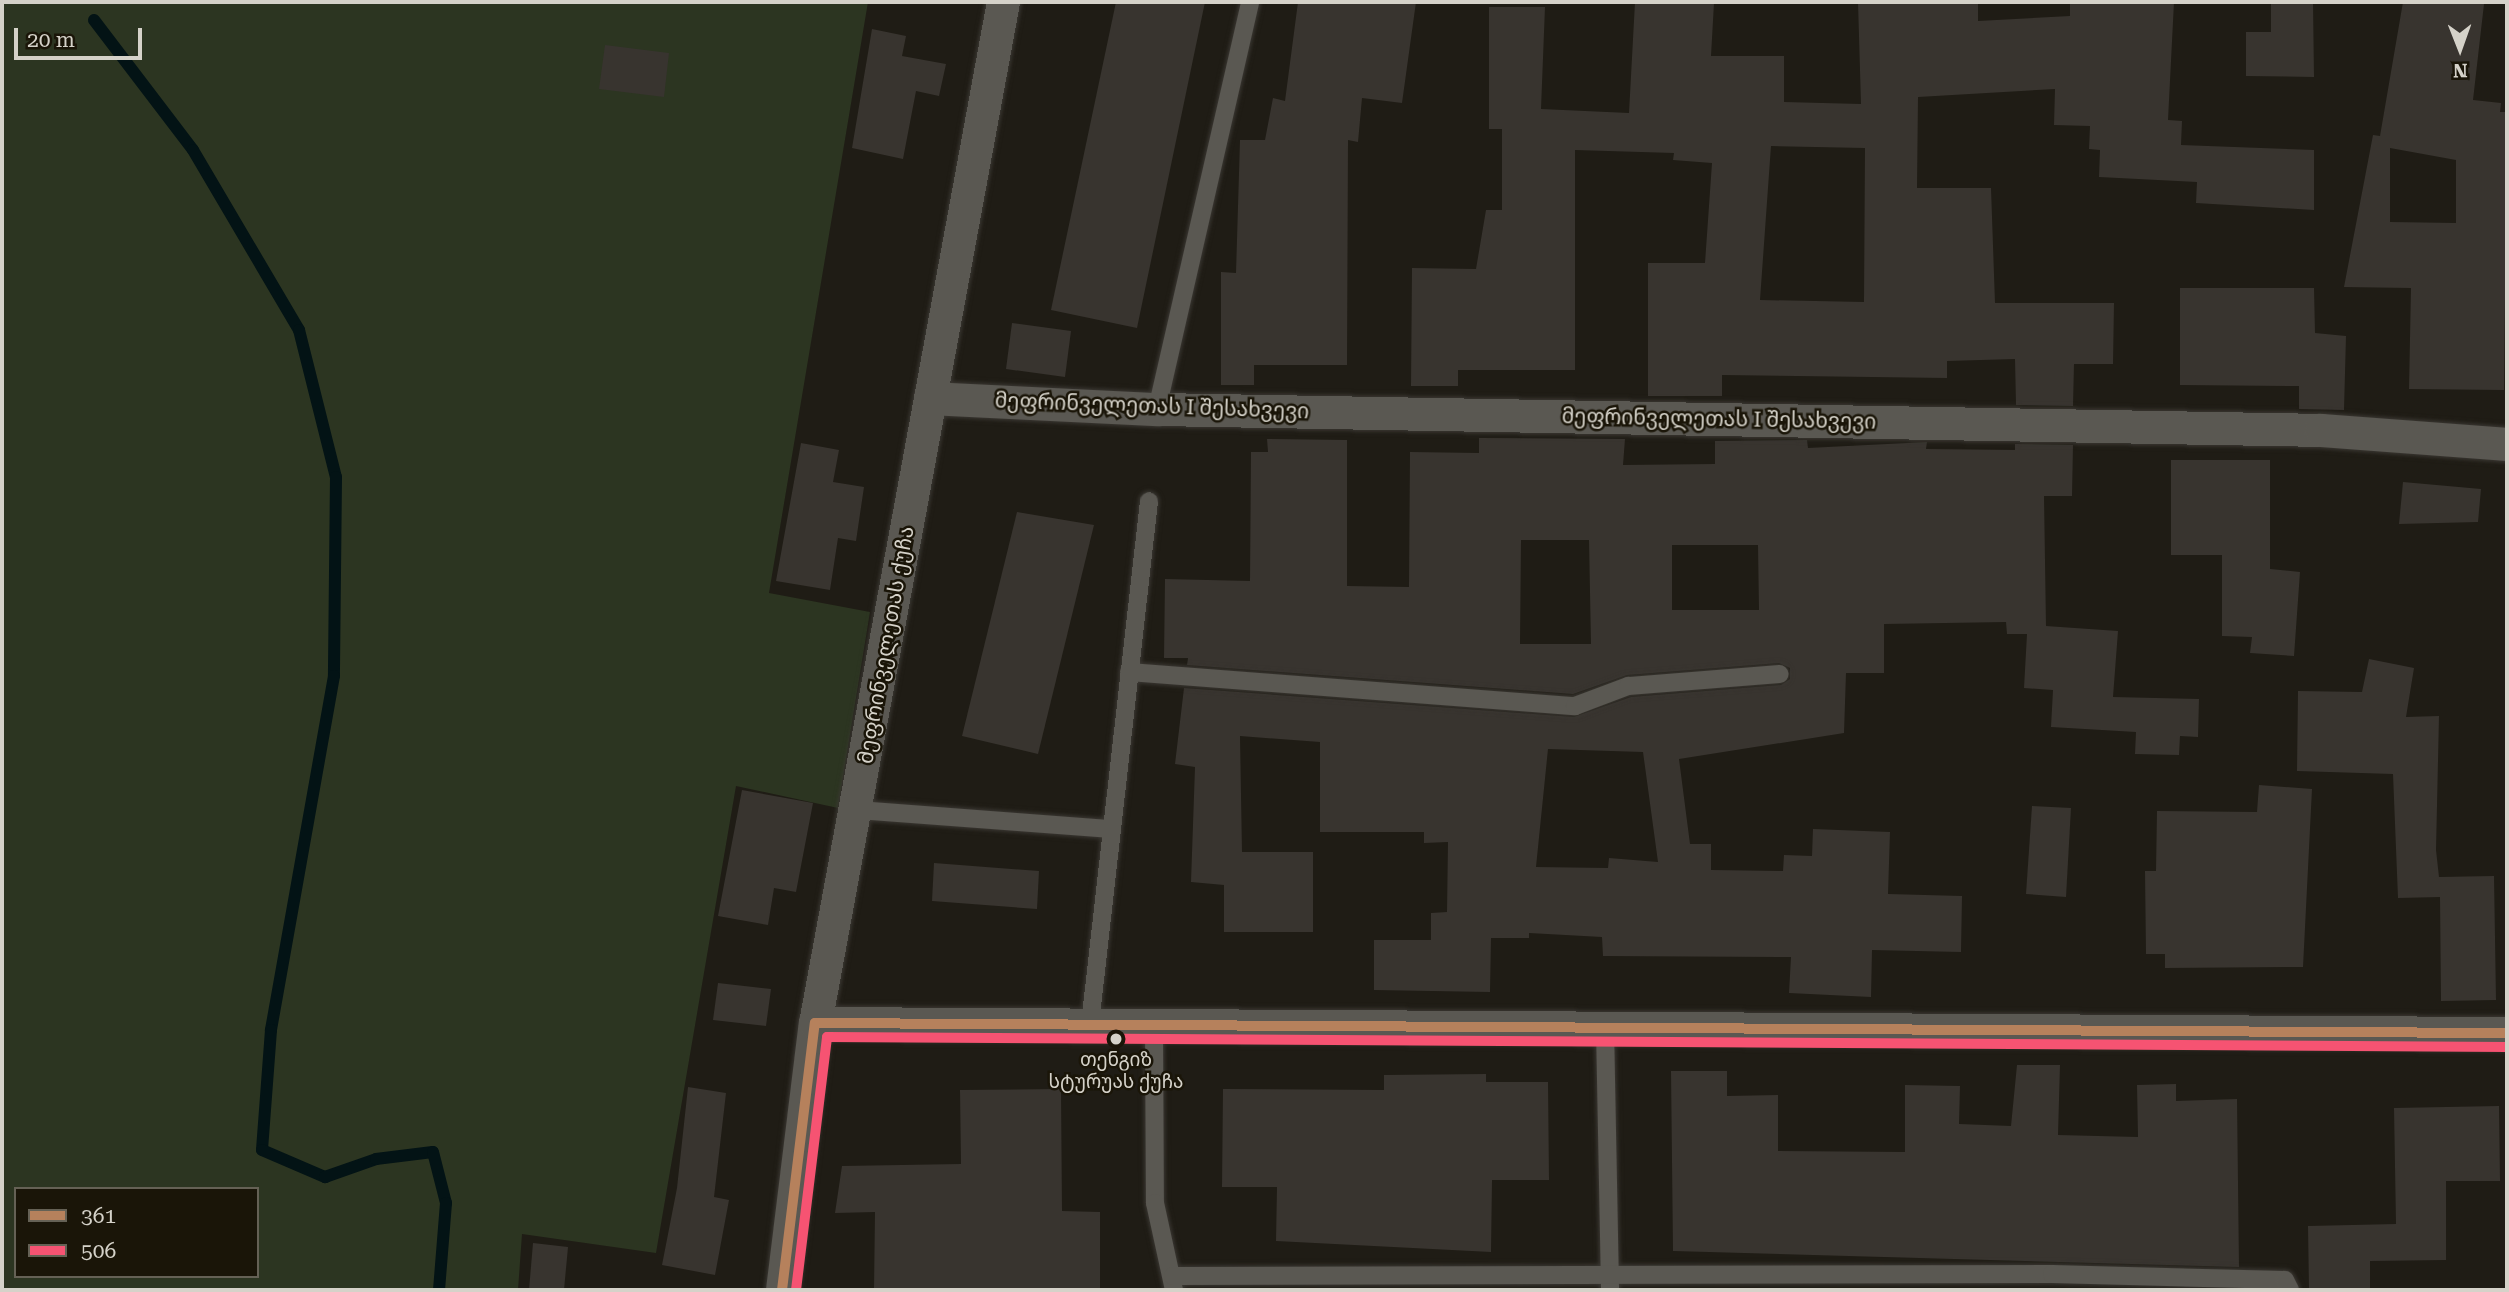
<!DOCTYPE html>
<meta charset="utf-8">
<style>
body{margin:0}
#map{position:relative;width:2509px;height:1292px;overflow:hidden;background:#1f1c15;font-family:"Roboto Serif","Noto Sans Georgian",serif}
div>[style]{position:absolute}
[style*='--x']{left:calc(var(--x)*1px);top:calc(var(--y)*1px);width:calc(var(--w)*1px);rotate:calc(var(--a)*1deg)}
.green>*{inset:0;background:#2c3521}
.stream>*{height:12px;margin:-6px;padding:0 6px;transform-origin:6px;border-radius:6px;background:#031315}
.building>*{inset:0;background:#38342f}
.roads{filter:drop-shadow(0 0 2px #3a3732) drop-shadow(0 0 2px #3a3732)}
.lane>*{height:18px;margin:-9px;padding:0 9px;transform-origin:9px;border-radius:9px;background:#5a5852}
.street>*{height:33px;margin:-16.5px;padding:0 16.5px;transform-origin:16.5px;border-radius:16.5px;background:#5a5852}
.bus-1>*{height:10px;margin:-5px;padding:0 5px;transform-origin:5px;border-radius:5px;background:#b6815c}
.bus-2>*{height:10px;margin:-5px;padding:0 5px;transform-origin:5px;border-radius:5px;background:#f65372}
.dots>*{width:19px;height:19px;translate:-50% -50%;box-sizing:border-box;border:4px solid #1a1508;border-radius:50%}
span{translate:-50% -50%;white-space:nowrap;text-align:center;line-height:1.15;-webkit-text-stroke:5px #1a1508;paint-order:stroke}
.bus-label{font-size:19px;color:#d5d2c9}
.street-label{font-size:21px;color:#d5d2c9}
.frame{position:absolute;inset:0;border:4px solid #d5d2c9;pointer-events:none}
.legend{position:absolute;left:14px;top:1187px;width:245px;height:91px;box-sizing:border-box;background:#1a1508;border:2px solid #656155;margin:0;padding:9px 12px;list-style:none;font-size:21px;color:#d5d2c9}
.legend li{display:flex;align-items:center;gap:14px;height:35px}
.legend b{width:35px;border:2px solid #656155}
.north{position:absolute;left:2425px;top:14px;width:70px;height:70px;-webkit-text-stroke:5px #1a1508;paint-order:stroke;rotate:179deg;font-size:19px;font-weight:700;line-height:28px;text-align:center;color:#d5d2c9}
.north::after{content:'';display:block;margin:auto;width:24px;height:32px;background:#d5d2c9;clip-path:polygon(50% 0,100% 100%,50% 72%,0 100%)}
.scale{position:absolute;left:14px;top:28px;width:128px;height:32px;box-sizing:border-box;border:4px solid #d5d2c9;border-top:0;padding-left:9px;font-size:21px;line-height:24px;white-space:nowrap;color:#d5d2c9;-webkit-text-stroke:5px #1a1508;paint-order:stroke}
</style>
<div id="map">
<div class="green">
<i style="clip-path:polygon(evenodd,2px 2px,868px 2px,769px 593px,870px 612px,838px 808px,736px 786px,656px 1253px,522px 1234px,518px 1290px,2px 1290px,2px 2px,16px 1189px,257px 1189px,257px 1276px,16px 1276px,16px 1189px)"></i>
</div>
<div class="stream">
<i style="--x:94;--y:20;--w:163;--a:52.7"></i>
<i style="--x:193;--y:150;--w:209;--a:59.5"></i>
<i style="--x:299;--y:330;--w:152;--a:75.9"></i>
<i style="--x:336;--y:477;--w:199;--a:90.6"></i>
<i style="--x:334;--y:676;--w:360;--a:100.1"></i>
<i style="--x:271;--y:1030;--w:120;--a:94.3"></i>
<i style="--x:262;--y:1150;--w:69;--a:23.2"></i>
<i style="--x:325;--y:1177;--w:54;--a:-19.4"></i>
<i style="--x:376;--y:1159;--w:57;--a:-7"></i>
<i style="--x:433;--y:1152;--w:53;--a:75.7"></i>
<i style="--x:446;--y:1203;--w:87;--a:94.6"></i>
</div>
<div class="building">
<i style="clip-path:polygon(1116px 2px,1205px 2px,1137px 328px,1051px 310px)"></i>
<i style="clip-path:polygon(1298px 2px,1416px 2px,1402px 103px,1362px 98px,1358px 142px,1348px 140px,1347px 365px,1254px 365px,1254px 385px,1221px 385px,1221px 272px,1236px 273px,1240px 140px,1265px 140px,1273px 98px,1285px 101px)"></i>
<i style="clip-path:polygon(evenodd,1635px 2px,1714px 3px,1711px 56px,1784px 56px,1784px 102px,1861px 104px,1858px 2px,1978px 2px,1978px 21px,2070px 16px,2070px 2px,2174px 2px,2168px 120px,2182px 121px,2181px 145px,2314px 150px,2314px 210px,2196px 203px,2197px 182px,2099px 177px,2100px 150px,2089px 149px,2090px 126px,2054px 125px,2055px 89px,1918px 97px,1917px 188px,1991px 188px,1995px 303px,2114px 303px,2113px 364px,2074px 364px,2073px 406px,2016px 405px,2015px 359px,1947px 361px,1947px 378px,1722px 375px,1722px 396px,1648px 396px,1648px 263px,1705px 263px,1712px 163px,1673px 160px,1674px 153px,1575px 150px,1575px 370px,1458px 370px,1458px 386px,1411px 386px,1412px 268px,1476px 269px,1486px 210px,1502px 210px,1502px 129px,1489px 129px,1489px 7px,1545px 7px,1541px 109px,1629px 113px,1635px 2px,1771px 146px,1865px 148px,1864px 302px,1760px 300px,1771px 146px)"></i>
<i style="clip-path:polygon(2271px 2px,2313px 2px,2314px 77px,2246px 76px,2246px 32px,2271px 32px)"></i>
<i style="clip-path:polygon(evenodd,2403px 2px,2484px 4px,2473px 100px,2501px 103px,2500px 112px,2507px 112px,2504px 390px,2409px 389px,2411px 288px,2344px 287px,2373px 135px,2380px 136px,2403px 2px,2390px 148px,2456px 160px,2456px 223px,2390px 222px,2390px 148px)"></i>
<i style="clip-path:polygon(872px 29px,906px 36px,902px 56px,946px 64px,939px 96px,916px 91px,903px 159px,852px 148px)"></i>
<i style="clip-path:polygon(605px 45px,669px 53px,664px 97px,599px 89px)"></i>
<i style="clip-path:polygon(2180px 288px,2314px 288px,2315px 333px,2346px 336px,2344px 410px,2299px 409px,2299px 386px,2180px 385px)"></i>
<i style="clip-path:polygon(1012px 323px,1071px 331px,1065px 377px,1006px 369px)"></i>
<i style="clip-path:polygon(evenodd,1479px 438px,1625px 439px,1623px 465px,1715px 464px,1715px 441px,1807px 440px,1808px 448px,1927px 442px,1926px 449px,2015px 450px,2015px 444px,2073px 445px,2072px 496px,2044px 496px,2046px 626px,2118px 631px,2113px 697px,2199px 699px,2198px 737px,2180px 736px,2179px 755px,2135px 754px,2136px 732px,2051px 727px,2053px 690px,2024px 688px,2027px 634px,2007px 634px,2006px 622px,1884px 624px,1884px 673px,1846px 673px,1844px 733px,1679px 759px,1690px 844px,1711px 844px,1711px 870px,1783px 871px,1784px 855px,1812px 856px,1813px 829px,1890px 832px,1888px 894px,1962px 896px,1961px 952px,1872px 950px,1871px 997px,1789px 993px,1791px 957px,1603px 956px,1602px 937px,1529px 933px,1529px 938px,1491px 938px,1490px 992px,1374px 990px,1374px 940px,1431px 940px,1431px 913px,1447px 912px,1448px 842px,1424px 843px,1424px 832px,1320px 832px,1320px 742px,1240px 736px,1242px 852px,1313px 852px,1313px 932px,1224px 932px,1224px 885px,1191px 882px,1195px 767px,1175px 764px,1184px 688px,1574px 717px,1631px 697px,1781px 685px,1790px 679px,1790px 668px,1779px 663px,1627px 675px,1573px 694px,1187px 665px,1188px 658px,1164px 658px,1165px 579px,1250px 581px,1251px 452px,1268px 452px,1267px 439px,1347px 440px,1347px 586px,1409px 587px,1410px 452px,1479px 453px,1479px 438px,1521px 540px,1589px 540px,1591px 644px,1520px 644px,1521px 540px,1479px 438px,1672px 545px,1758px 545px,1759px 610px,1672px 610px,1672px 545px,1479px 438px,1548px 749px,1643px 752px,1658px 862px,1609px 858px,1608px 868px,1536px 867px,1548px 749px)"></i>
<i style="clip-path:polygon(801px 443px,839px 450px,833px 482px,864px 487px,856px 541px,838px 538px,830px 590px,776px 581px)"></i>
<i style="clip-path:polygon(2171px 460px,2270px 460px,2270px 569px,2300px 572px,2294px 656px,2250px 653px,2252px 637px,2222px 636px,2222px 555px,2171px 555px)"></i>
<i style="clip-path:polygon(2403px 482px,2481px 489px,2478px 522px,2399px 524px)"></i>
<i style="clip-path:polygon(1017px 512px,1094px 525px,1038px 754px,962px 736px)"></i>
<i style="clip-path:polygon(2369px 659px,2414px 668px,2406px 717px,2439px 716px,2436px 850px,2439px 877px,2494px 876px,2496px 1000px,2441px 1001px,2440px 897px,2398px 898px,2393px 774px,2297px 771px,2298px 691px,2362px 692px)"></i>
<i style="clip-path:polygon(2259px 785px,2312px 789px,2303px 967px,2165px 968px,2165px 954px,2146px 954px,2145px 871px,2156px 871px,2157px 811px,2257px 812px)"></i>
<i style="clip-path:polygon(742px 790px,813px 803px,796px 892px,774px 888px,768px 925px,718px 916px)"></i>
<i style="clip-path:polygon(2032px 806px,2071px 808px,2066px 897px,2026px 894px)"></i>
<i style="clip-path:polygon(934px 863px,1039px 871px,1037px 909px,932px 901px)"></i>
<i style="clip-path:polygon(718px 983px,771px 989px,766px 1026px,713px 1020px)"></i>
<i style="clip-path:polygon(2017px 1065px,2060px 1065px,2058px 1135px,2138px 1137px,2137px 1085px,2176px 1084px,2176px 1101px,2237px 1099px,2239px 1267px,1673px 1251px,1671px 1071px,1727px 1071px,1727px 1096px,1778px 1095px,1778px 1151px,1905px 1152px,1905px 1085px,1960px 1086px,1959px 1124px,2011px 1126px)"></i>
<i style="clip-path:polygon(1486px 1074px,1486px 1082px,1548px 1082px,1549px 1180px,1492px 1180px,1491px 1252px,1276px 1241px,1277px 1187px,1222px 1187px,1223px 1089px,1384px 1090px,1384px 1075px)"></i>
<i style="clip-path:polygon(688px 1087px,726px 1093px,714px 1197px,729px 1200px,715px 1275px,662px 1265px,677px 1188px)"></i>
<i style="clip-path:polygon(1061px 1089px,1062px 1211px,1100px 1212px,1100px 1290px,874px 1290px,875px 1212px,835px 1213px,842px 1166px,961px 1164px,960px 1090px)"></i>
<i style="clip-path:polygon(2499px 1106px,2500px 1181px,2446px 1181px,2446px 1260px,2370px 1261px,2370px 1290px,2309px 1290px,2308px 1226px,2396px 1224px,2394px 1108px)"></i>
<i style="clip-path:polygon(533px 1243px,568px 1247px,564px 1290px,529px 1290px)"></i>
</div>
<div class="roads">
<div class="lane">
<i style="--x:1157;--y:409;--w:417;--a:-77.1"></i>
<i style="--x:1129;--y:672;--w:447;--a:4.4"></i>
<i style="--x:1575;--y:706;--w:57;--a:-20.7"></i>
<i style="--x:1628;--y:686;--w:152;--a:-4.5"></i>
<i style="--x:857;--y:810;--w:253;--a:4.3"></i>
<i style="--x:1090;--y:1024;--w:526;--a:-83.56"></i>
<i style="--x:1154;--y:1025;--w:178;--a:89.7"></i>
<i style="--x:1155;--y:1203;--w:89;--a:77.7"></i>
<i style="--x:1605;--y:1027;--w:263;--a:88.9"></i>
<i style="--x:1173;--y:1276;--w:879;--a:-0.13"></i>
<i style="--x:2052;--y:1274;--w:233;--a:1.5"></i>
<i style="--x:2285;--y:1280;--w:11;--a:63"></i>
</div>
<div class="street">
<i style="--x:930;--y:398;--w:227;--a:2.8"></i>
<i style="--x:1157;--y:409;--w:1164;--a:1.03"></i>
<i style="--x:2321;--y:430;--w:187;--a:4.3"></i>
<i style="--x:815;--y:1023;--w:1692;--a:0.34"></i>
<i style="--x:782;--y:1290;--w:269;--a:-83"></i>
<i style="--x:815;--y:1023;--w:1038;--a:-79.57"></i>
</div>
</div>
<div class="bus-1">
<i style="--x:815;--y:1023;--w:1692;--a:0.34"></i>
<i style="--x:782;--y:1290;--w:269;--a:-83"></i>
</div>
<div class="bus-2">
<i style="--x:796;--y:1290;--w:255;--a:-83"></i>
<i style="--x:827;--y:1037;--w:1680;--a:0.34"></i>
</div>
<div class="dots">
<i style="left:1116px;top:1039px;background:#d5d2c9"></i>
</div>
<div class="bus-label">
<span style="left:1116px;top:1071px">თენგიზ<br>სტურუას ქუჩა</span>
</div>
<div class="street-label">
<span style="left:1152px;top:406px;rotate:2deg">მეფრინველეთას I შესახვევი</span>
<span style="left:1719px;top:419px;rotate:1deg">მეფრინველეთას I შესახვევი</span>
<span style="left:886px;top:645px;rotate:-80deg">მეფრინველეთას ქუჩა</span>
</div>
<div class="frame"></div>
<ul class="legend">
<li><b style="height:9px;background:#b6815c"></b>361</li>
<li><b style="height:9px;background:#f65372"></b>506</li>
</ul>
<div class="north">N</div>
<div class="scale">20 m</div>
</div>
